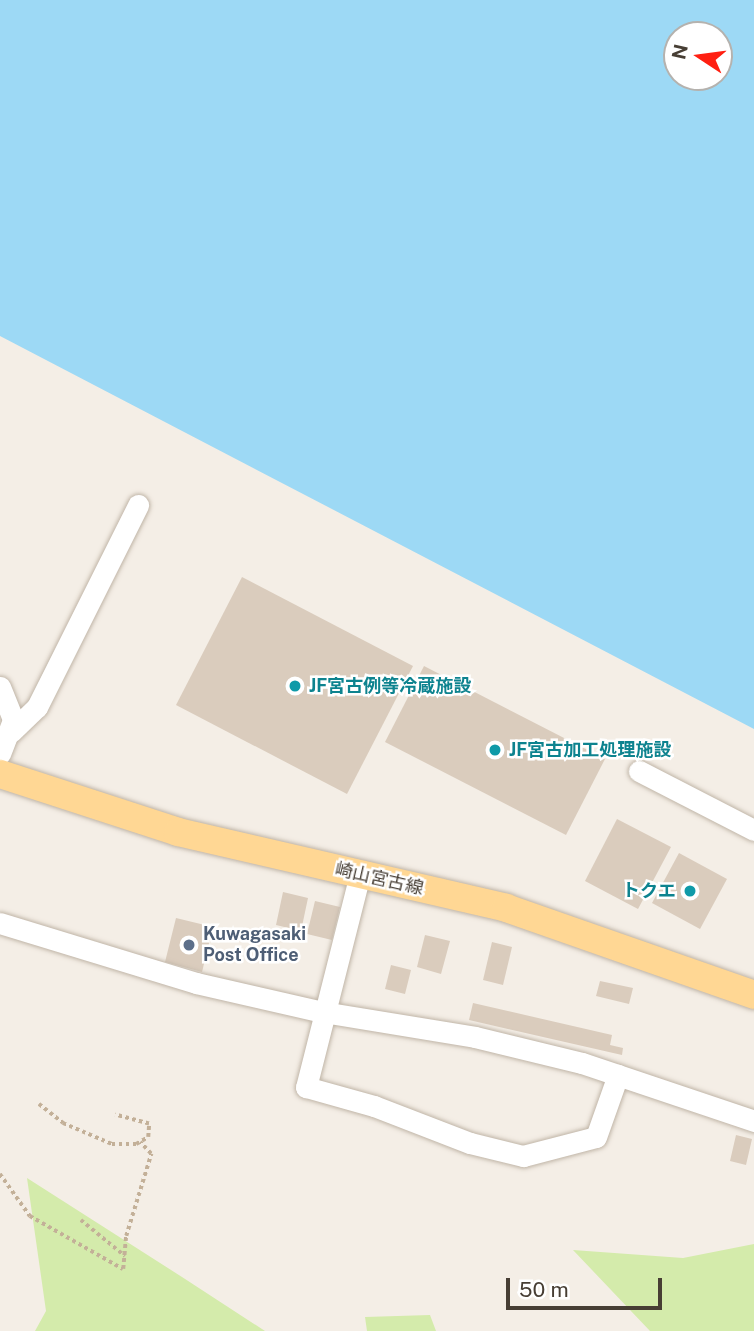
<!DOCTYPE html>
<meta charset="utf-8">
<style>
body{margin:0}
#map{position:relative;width:754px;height:1331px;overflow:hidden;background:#f4eee6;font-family:"Public Sans","Noto Sans JP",sans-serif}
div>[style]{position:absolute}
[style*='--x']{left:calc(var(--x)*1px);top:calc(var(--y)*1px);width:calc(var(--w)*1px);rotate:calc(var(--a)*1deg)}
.green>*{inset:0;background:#d4ebab}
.water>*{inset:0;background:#9dd9f5}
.building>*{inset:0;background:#daccbd}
.path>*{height:3.5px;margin-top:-1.75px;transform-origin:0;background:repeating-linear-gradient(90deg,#c3b098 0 3.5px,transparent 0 7px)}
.roads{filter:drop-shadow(0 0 2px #c0b5a7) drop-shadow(0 0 2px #c0b5a7)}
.minor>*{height:21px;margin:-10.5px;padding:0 10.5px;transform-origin:10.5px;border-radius:10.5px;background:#fff}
.major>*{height:28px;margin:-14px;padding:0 14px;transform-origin:14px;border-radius:14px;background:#ffd794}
.dots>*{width:19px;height:19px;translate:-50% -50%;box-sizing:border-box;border:4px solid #fff;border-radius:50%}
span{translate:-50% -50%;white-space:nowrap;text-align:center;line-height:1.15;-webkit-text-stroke:5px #fff;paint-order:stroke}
.culture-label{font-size:18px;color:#0d838f;font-weight:700}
.left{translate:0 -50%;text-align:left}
.right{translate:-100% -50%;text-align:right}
.street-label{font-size:18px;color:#473e34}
.service-label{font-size:18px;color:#4e5e75;font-weight:700}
.north{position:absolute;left:663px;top:21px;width:70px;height:70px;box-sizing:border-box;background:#fff;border:2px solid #b5b2ae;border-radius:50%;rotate:283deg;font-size:19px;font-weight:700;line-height:28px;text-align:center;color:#473e34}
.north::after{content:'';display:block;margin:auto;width:24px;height:32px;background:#ff2012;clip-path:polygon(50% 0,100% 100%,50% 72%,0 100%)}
.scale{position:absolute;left:506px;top:1278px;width:156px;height:32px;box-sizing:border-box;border:4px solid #473e34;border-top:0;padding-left:9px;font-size:21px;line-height:24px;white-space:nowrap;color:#473e34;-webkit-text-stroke:5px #fff;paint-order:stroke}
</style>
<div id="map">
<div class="green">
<i style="clip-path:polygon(27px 1178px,182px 1277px,265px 1331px,35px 1331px,46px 1311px)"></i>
<i style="clip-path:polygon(754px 1244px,754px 1331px,650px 1331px,573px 1250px,683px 1258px)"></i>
<i style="clip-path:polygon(430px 1315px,436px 1331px,367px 1331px,365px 1317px)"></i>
</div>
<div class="water">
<i style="clip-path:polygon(evenodd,0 0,754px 0,754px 729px,0 336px,0 0,677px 35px,719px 35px,719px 77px,677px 77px,677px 35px)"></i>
</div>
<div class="building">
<i style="clip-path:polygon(242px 577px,413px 666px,347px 794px,176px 705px)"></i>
<i style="clip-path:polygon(424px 666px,605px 759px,566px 835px,385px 742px)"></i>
<i style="clip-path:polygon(617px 819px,671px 847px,638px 909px,585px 881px)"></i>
<i style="clip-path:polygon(679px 853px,727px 879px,700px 929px,652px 903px)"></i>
<i style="clip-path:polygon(283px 892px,308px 898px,301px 931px,276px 925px)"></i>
<i style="clip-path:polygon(315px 901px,340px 907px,332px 940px,307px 934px)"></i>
<i style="clip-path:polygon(176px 918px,213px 927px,202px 972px,165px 962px)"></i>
<i style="clip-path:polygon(425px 935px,450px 941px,441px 974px,417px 967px)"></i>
<i style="clip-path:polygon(492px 942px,512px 947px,503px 985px,483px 980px)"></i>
<i style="clip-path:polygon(391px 965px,411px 970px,405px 994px,385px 989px)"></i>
<i style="clip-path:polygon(600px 981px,633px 988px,629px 1004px,596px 996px)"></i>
<i style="clip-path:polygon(473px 1003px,612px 1035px,610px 1045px,623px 1048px,622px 1055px,469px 1020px)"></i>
<i style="clip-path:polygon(736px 1135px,752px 1139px,746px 1165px,730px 1161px)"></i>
</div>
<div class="path">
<i style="--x:39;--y:1104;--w:31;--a:38"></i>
<i style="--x:63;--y:1123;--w:53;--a:23.2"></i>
<i style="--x:112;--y:1144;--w:24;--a:0"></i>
<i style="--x:136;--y:1144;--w:14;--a:-30"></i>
<i style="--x:148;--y:1137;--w:13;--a:-86"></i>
<i style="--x:149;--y:1124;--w:35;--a:-165"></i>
<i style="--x:0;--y:1174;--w:52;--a:54.5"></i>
<i style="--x:30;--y:1216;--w:107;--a:29.7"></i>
<i style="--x:123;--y:1269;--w:33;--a:-85"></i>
<i style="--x:126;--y:1236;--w:86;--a:-73"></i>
<i style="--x:151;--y:1154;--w:16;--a:-133"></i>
<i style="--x:81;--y:1220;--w:57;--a:39.3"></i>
</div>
<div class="roads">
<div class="minor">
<i style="--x:0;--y:687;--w:35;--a:68"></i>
<i style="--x:13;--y:720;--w:36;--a:111"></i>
<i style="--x:11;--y:732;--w:36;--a:-44"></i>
<i style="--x:37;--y:707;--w:226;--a:-63.4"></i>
<i style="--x:639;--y:771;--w:129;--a:27.2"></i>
<i style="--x:360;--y:874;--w:220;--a:104.2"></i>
<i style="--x:306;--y:1087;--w:71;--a:15.6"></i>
<i style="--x:374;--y:1106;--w:103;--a:21.1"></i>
<i style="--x:470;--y:1143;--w:55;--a:13.8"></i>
<i style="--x:523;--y:1156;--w:75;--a:-14.6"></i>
<i style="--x:596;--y:1137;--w:66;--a:-70.5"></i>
<i style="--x:0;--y:923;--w:205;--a:17"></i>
<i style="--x:196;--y:983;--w:130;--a:12.9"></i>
<i style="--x:323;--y:1012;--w:154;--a:9.3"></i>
<i style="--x:475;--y:1037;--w:110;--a:13.7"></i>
<i style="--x:582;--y:1063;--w:182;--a:18.6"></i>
</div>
<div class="major">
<i style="--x:0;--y:774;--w:187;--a:18"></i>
<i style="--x:178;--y:832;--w:337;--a:13"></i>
<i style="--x:506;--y:908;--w:263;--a:19.3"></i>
</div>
</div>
<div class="dots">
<i style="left:295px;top:686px;background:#0f9aa8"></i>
<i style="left:495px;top:750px;background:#0f9aa8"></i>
<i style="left:690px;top:891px;background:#0f9aa8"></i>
<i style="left:189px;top:945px;background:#5c6f8a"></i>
</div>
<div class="culture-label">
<span class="left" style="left:309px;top:686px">JF宮古例等冷蔵施設</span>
<span class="left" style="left:509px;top:750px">JF宮古加工処理施設</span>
<span class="right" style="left:676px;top:891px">トクエ</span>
</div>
<div class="street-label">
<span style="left:379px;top:879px;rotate:13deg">崎山宮古線</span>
</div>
<div class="service-label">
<span class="left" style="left:203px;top:945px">Kuwagasaki<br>Post Office</span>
</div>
<div class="north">N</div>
<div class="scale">50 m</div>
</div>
